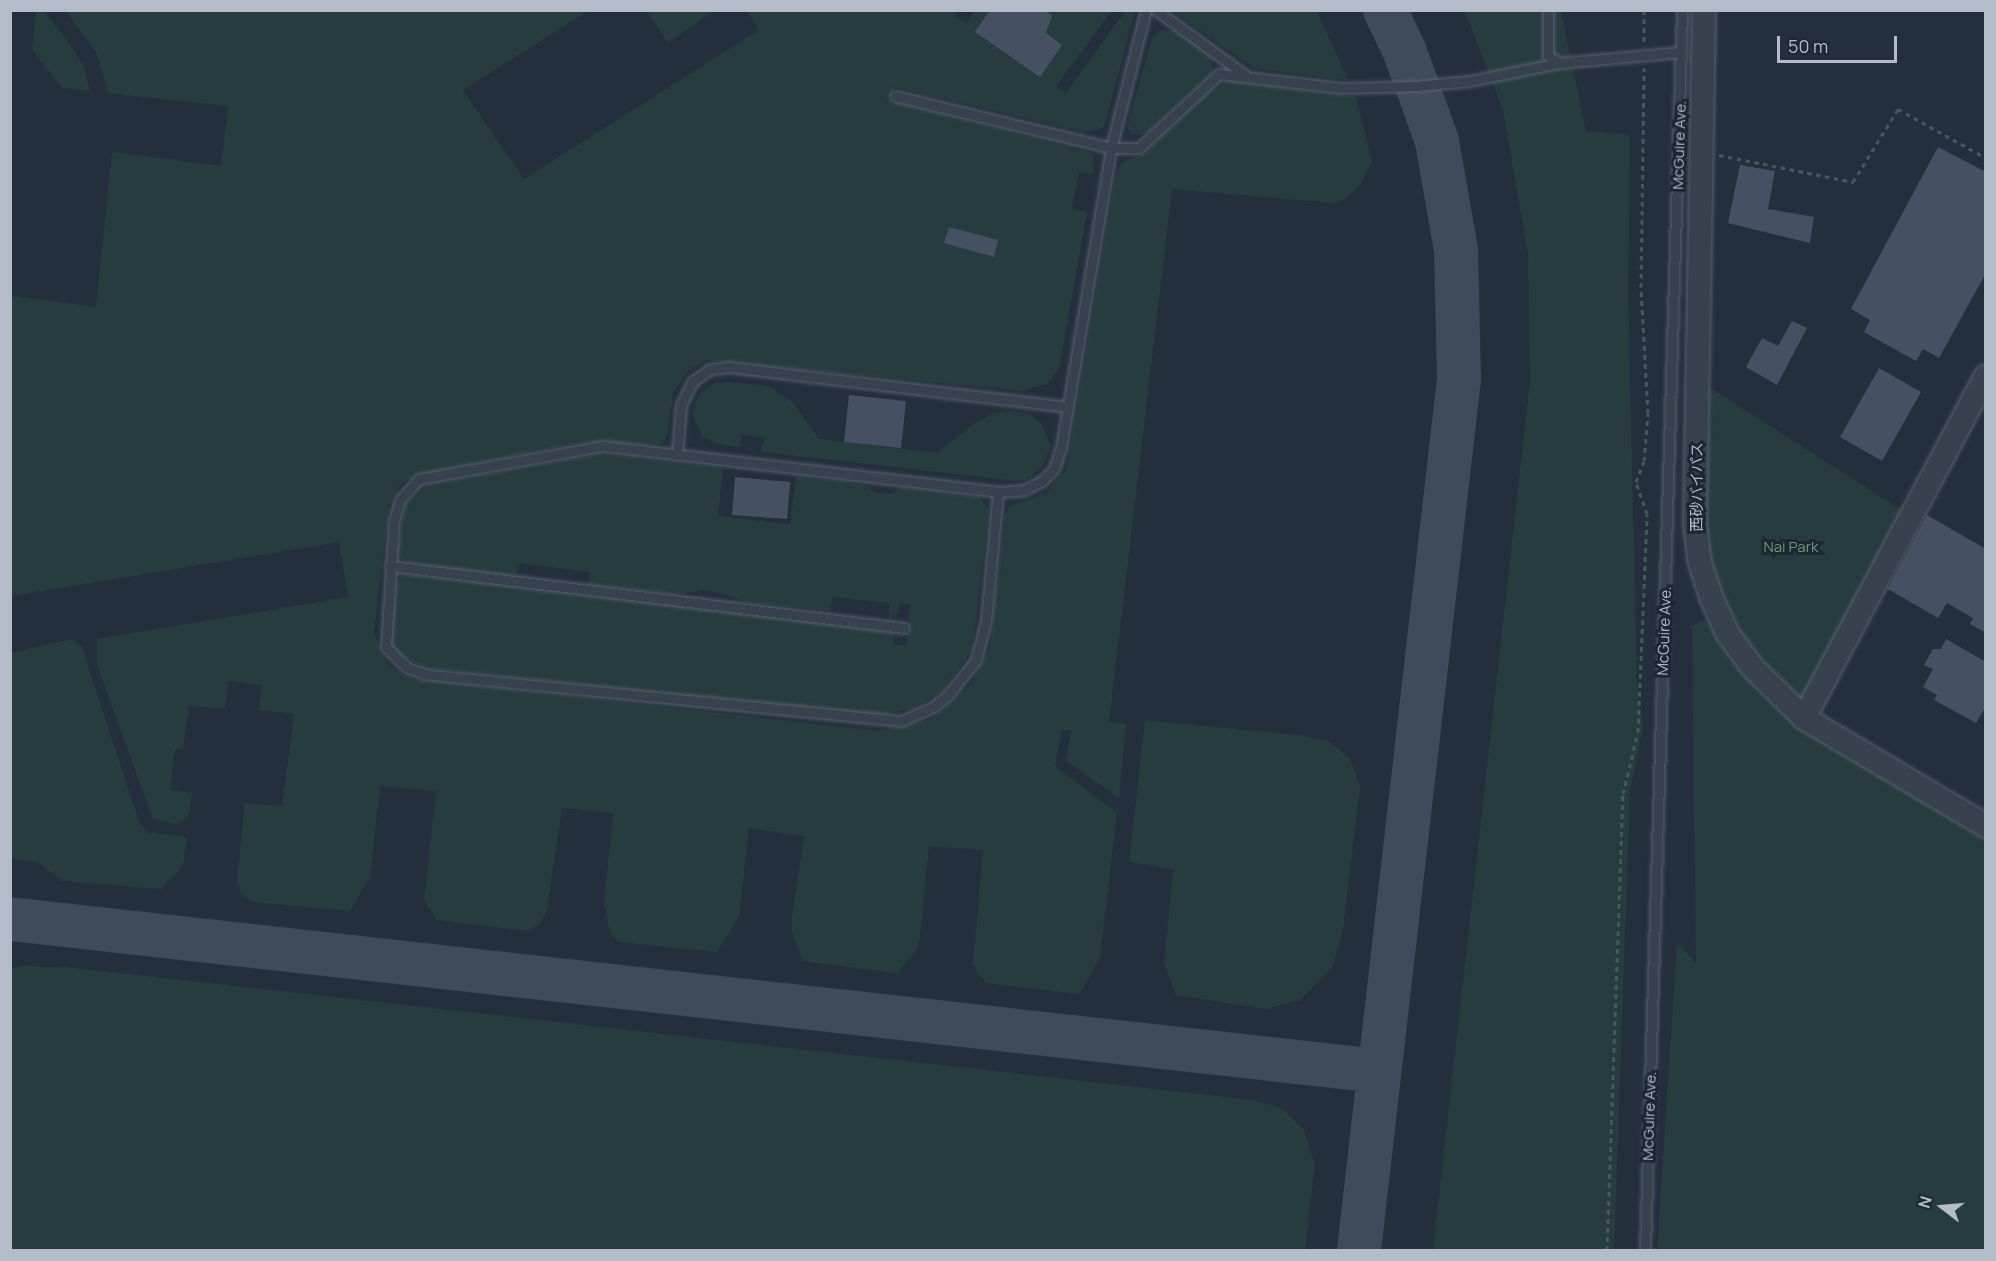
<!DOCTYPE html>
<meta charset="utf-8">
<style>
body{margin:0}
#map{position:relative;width:1996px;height:1261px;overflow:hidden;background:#242f3e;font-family:Manrope,"Noto Sans JP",sans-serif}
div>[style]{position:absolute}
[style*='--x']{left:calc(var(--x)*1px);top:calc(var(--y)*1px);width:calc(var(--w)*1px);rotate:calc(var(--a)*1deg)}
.green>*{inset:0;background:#263c3f}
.taxiway>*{height:44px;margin:-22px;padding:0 22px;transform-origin:22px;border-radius:22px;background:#3f4a5a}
.building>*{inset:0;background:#455162}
.path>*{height:3px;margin-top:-1.5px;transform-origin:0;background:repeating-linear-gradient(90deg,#44595c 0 4.5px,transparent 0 9px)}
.roads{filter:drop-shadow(0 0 2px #565f6c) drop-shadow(0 0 2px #565f6c)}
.service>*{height:9px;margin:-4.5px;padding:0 4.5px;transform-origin:4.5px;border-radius:4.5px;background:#38414e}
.tertiary>*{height:22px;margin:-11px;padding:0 11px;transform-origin:11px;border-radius:11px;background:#38414e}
span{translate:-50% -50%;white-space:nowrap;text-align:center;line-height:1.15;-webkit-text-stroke:6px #1d2633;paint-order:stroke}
.street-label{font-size:15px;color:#b4bcc9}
.park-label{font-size:15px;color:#6b9a76}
.frame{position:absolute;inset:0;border:12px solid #b4bcc9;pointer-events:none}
.north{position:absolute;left:1912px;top:1177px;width:60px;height:60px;-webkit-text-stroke:4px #1d2633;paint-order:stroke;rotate:286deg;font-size:16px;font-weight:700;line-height:24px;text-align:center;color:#b4bcc9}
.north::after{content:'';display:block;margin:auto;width:21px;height:27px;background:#b4bcc9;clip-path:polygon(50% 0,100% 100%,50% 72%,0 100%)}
.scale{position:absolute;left:1777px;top:36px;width:120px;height:27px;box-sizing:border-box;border:3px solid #b4bcc9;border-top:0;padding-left:8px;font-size:18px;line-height:21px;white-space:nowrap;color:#b4bcc9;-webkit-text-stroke:4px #1d2633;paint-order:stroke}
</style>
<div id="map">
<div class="green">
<i style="clip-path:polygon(715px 10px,668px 43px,647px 11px,647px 10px)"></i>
<i style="clip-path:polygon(36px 11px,44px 11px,73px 48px,84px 67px,90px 91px,62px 88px,32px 50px)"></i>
<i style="clip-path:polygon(66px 11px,588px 11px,463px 90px,524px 179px,759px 30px,747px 11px,958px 11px,955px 15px,966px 23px,975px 11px,1112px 11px,1056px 86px,1066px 93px,1125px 11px,1135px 11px,1105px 125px,1099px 130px,1084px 132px,894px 87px,890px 100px,1094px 154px,1093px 174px,1079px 172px,1072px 208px,1087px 212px,1059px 369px,1047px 384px,1022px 391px,707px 360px,688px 371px,673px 393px,668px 433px,662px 444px,574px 444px,418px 475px,402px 483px,389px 505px,374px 634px,388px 664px,401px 674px,416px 679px,879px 731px,929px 720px,970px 685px,990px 648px,1005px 515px,1010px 506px,1046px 492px,1066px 470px,1116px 172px,1123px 161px,1141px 155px,1202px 96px,1228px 80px,1356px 97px,1372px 161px,1360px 185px,1345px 199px,1334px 203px,1172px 189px,1109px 722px,1126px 724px,1119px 798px,1066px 761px,1071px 730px,1062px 730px,1055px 766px,1117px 813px,1100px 958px,1080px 994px,986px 983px,978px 974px,973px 964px,983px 850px,929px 846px,920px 937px,917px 950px,897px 973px,803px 961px,792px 933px,792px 917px,804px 836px,749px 828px,739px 917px,717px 952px,619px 942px,610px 932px,604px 903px,613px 813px,562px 808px,547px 910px,542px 922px,530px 931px,437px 920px,424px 901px,436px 791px,380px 786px,370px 877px,350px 911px,252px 902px,241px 893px,237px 879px,245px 803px,282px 806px,294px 714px,259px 710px,262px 685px,228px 681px,225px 709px,189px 706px,183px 749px,175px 749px,170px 790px,192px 793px,189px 815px,178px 825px,153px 819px,97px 666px,97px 639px,348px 597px,339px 542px,11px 596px,11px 296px,96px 307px,112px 152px,221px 166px,228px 106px,108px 93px,97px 54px)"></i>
<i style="clip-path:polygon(1172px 11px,1317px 11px,1348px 80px,1255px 69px)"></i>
<i style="clip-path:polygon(1465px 11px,1561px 11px,1586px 131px,1630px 135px,1628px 291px,1637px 682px,1643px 728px,1630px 790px,1614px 1250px,1433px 1250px,1530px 381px,1528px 254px,1503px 110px)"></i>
<i style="clip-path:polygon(1175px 30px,1211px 56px,1213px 72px,1145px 134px,1131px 135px,1127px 127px,1152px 38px,1158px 31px)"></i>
<i style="clip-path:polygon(1698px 380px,1911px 516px,1804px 718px,1753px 668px,1700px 563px)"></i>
<i style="clip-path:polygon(724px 382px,769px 386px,792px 402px,819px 439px,937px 453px,975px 423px,994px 413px,1011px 411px,1029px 414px,1041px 423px,1051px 446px,1043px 466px,1026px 480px,1016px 481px,761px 452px,764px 438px,742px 434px,740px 447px,717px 444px,702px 436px,692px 414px,698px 395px,714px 383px)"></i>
<i style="clip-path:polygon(601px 454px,723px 468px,718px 516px,790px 524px,796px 476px,866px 485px,875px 493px,891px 494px,900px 487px,979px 497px,989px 510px,972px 650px,942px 692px,913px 708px,878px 716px,426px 668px,397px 654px,388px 636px,394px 582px,406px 574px,890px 629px,894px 633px,893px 645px,906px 645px,910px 604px,899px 604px,898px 613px,889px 620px,889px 603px,832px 597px,830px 611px,748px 602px,708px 590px,678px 594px,588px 585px,590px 572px,520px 563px,517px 573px,510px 576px,407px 564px,397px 555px,405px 505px,428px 485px)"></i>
<i style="clip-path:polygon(1711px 616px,1734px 661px,1778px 709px,1985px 836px,1985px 1250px,1657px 1250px,1677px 943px,1696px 963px,1692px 626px)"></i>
<i style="clip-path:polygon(72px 639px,82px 647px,140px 824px,147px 832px,187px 837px,183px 866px,161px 889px,62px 881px,40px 863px,11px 858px,11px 653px)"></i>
<i style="clip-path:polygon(1145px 720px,1304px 736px,1330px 742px,1351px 760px,1360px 787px,1343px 929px,1333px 966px,1301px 1000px,1265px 1009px,1176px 995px,1164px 964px,1173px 869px,1129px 862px)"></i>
<i style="clip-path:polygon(23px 966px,65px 967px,1254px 1100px,1281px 1108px,1304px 1130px,1315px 1164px,1305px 1250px,11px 1250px,10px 969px)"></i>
</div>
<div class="taxiway">
<i style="--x:10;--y:919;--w:1376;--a:6.34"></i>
<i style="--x:1359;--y:1250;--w:877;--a:-83.45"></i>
<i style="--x:1459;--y:379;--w:129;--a:-91.3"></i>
<i style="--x:1456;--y:250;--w:111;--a:-99.9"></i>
<i style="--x:1437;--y:141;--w:95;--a:-109.8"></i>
<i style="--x:1405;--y:52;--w:47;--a:-115.5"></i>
</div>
<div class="building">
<i style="clip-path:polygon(990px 10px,1045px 10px,1052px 16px,1046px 33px,1062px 45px,1040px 77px,975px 32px)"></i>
<i style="clip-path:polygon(1938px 147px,1986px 172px,1986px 273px,1939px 358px,1923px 349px,1916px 361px,1864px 332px,1870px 320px,1851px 309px)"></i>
<i style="clip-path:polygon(1740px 165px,1775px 171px,1768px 209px,1814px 217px,1810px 243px,1728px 223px)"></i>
<i style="clip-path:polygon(949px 227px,998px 240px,994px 257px,944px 243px)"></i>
<i style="clip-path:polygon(1792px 321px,1807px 328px,1777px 385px,1746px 367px,1762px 338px,1778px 346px)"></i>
<i style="clip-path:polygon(1879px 368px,1921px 392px,1882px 461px,1840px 437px)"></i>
<i style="clip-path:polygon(849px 395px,906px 401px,901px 448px,844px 442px)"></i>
<i style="clip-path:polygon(735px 477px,790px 482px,787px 519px,732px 515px)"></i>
<i style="clip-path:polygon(1927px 515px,1986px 549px,1986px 633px,1970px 624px,1973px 618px,1947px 603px,1938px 618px,1888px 589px)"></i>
<i style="clip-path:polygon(1946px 639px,1986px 662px,1986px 706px,1976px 723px,1934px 700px,1937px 695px,1923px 687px,1933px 669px,1924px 665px,1933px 649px,1941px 649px)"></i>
</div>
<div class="path">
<i style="--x:1644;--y:10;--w:33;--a:90"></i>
<i style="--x:1719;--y:155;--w:137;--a:11.4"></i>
<i style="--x:1853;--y:182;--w:86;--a:-58.3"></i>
<i style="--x:1898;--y:109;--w:101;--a:29.1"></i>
<i style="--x:1607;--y:1250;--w:456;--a:-88"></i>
<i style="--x:1623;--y:794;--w:64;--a:-76.4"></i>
<i style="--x:1638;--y:732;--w:218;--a:-87.6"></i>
<i style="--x:1647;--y:514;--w:34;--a:-109"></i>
<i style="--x:1636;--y:482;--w:22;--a:-69"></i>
<i style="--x:1644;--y:461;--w:48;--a:-85.2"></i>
<i style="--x:1648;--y:413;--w:126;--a:-93.2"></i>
<i style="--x:1641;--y:287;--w:219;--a:-89.2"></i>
</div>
<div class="roads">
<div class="service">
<i style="--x:1156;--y:10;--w:110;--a:36.1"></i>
<i style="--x:1548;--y:10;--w:46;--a:90"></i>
<i style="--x:1548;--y:56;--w:13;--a:32"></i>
<i style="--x:1559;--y:63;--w:123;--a:-5.1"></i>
<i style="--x:895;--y:96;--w:222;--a:13.5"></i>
<i style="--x:1111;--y:148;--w:28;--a:0"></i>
<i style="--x:1139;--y:148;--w:109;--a:-42.8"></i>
<i style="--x:1219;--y:74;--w:124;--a:6.5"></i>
<i style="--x:1342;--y:88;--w:75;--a:-1.5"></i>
<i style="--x:1417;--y:86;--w:52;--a:-5.5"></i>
<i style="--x:1469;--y:81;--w:92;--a:-11.3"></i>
<i style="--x:677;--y:455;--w:50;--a:-85.4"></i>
<i style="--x:681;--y:405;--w:25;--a:-64"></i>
<i style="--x:692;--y:382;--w:22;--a:-36"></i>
<i style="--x:710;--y:369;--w:19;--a:-6"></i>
<i style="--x:729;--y:367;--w:340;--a:6.7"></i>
<i style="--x:998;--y:492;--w:130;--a:95.3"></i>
<i style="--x:986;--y:621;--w:40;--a:104.4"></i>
<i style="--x:976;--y:660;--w:45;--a:128.7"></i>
<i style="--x:948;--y:695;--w:19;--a:141"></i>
<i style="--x:933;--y:707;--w:35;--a:156"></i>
<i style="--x:901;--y:721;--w:478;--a:-174.4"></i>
<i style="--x:425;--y:674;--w:20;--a:-160"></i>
<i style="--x:406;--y:667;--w:28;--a:-135"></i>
<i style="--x:386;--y:647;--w:126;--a:-86.4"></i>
<i style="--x:394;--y:521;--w:22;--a:-74"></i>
<i style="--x:400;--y:500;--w:28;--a:-48"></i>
<i style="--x:419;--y:479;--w:187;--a:-10.2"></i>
<i style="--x:603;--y:446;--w:398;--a:6.6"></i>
<i style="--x:998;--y:492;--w:26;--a:-4"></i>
<i style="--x:1024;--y:490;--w:20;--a:-27"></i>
<i style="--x:1042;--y:481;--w:17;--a:-45"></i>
<i style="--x:1054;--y:469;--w:22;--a:-72"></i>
<i style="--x:1061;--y:448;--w:304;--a:-80.5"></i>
<i style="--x:1111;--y:148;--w:142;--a:-75.8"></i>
<i style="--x:390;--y:566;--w:518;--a:6.88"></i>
<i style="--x:1645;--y:1250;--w:1241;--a:-88.29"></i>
</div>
<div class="tertiary">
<i style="--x:1704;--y:10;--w:514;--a:91"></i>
<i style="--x:1695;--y:524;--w:39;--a:83"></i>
<i style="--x:1700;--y:563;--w:38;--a:72"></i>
<i style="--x:1712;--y:599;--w:37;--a:66"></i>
<i style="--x:1727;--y:633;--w:44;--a:53.4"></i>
<i style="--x:1753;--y:668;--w:71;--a:44.4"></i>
<i style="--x:1804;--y:718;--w:212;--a:30.7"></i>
<i style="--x:1804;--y:718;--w:387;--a:-62"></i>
</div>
</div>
<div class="street-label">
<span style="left:1679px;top:145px;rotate:-88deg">McGuire Ave.</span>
<span style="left:1697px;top:487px;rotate:-90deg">西砂バイパス</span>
<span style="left:1664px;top:631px;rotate:-88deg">McGuire Ave.</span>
<span style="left:1649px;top:1116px;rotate:-88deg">McGuire Ave.</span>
</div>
<div class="park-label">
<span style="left:1791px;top:547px">Nai Park</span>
</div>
<div class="frame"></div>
<div class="north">N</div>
<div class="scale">50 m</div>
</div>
